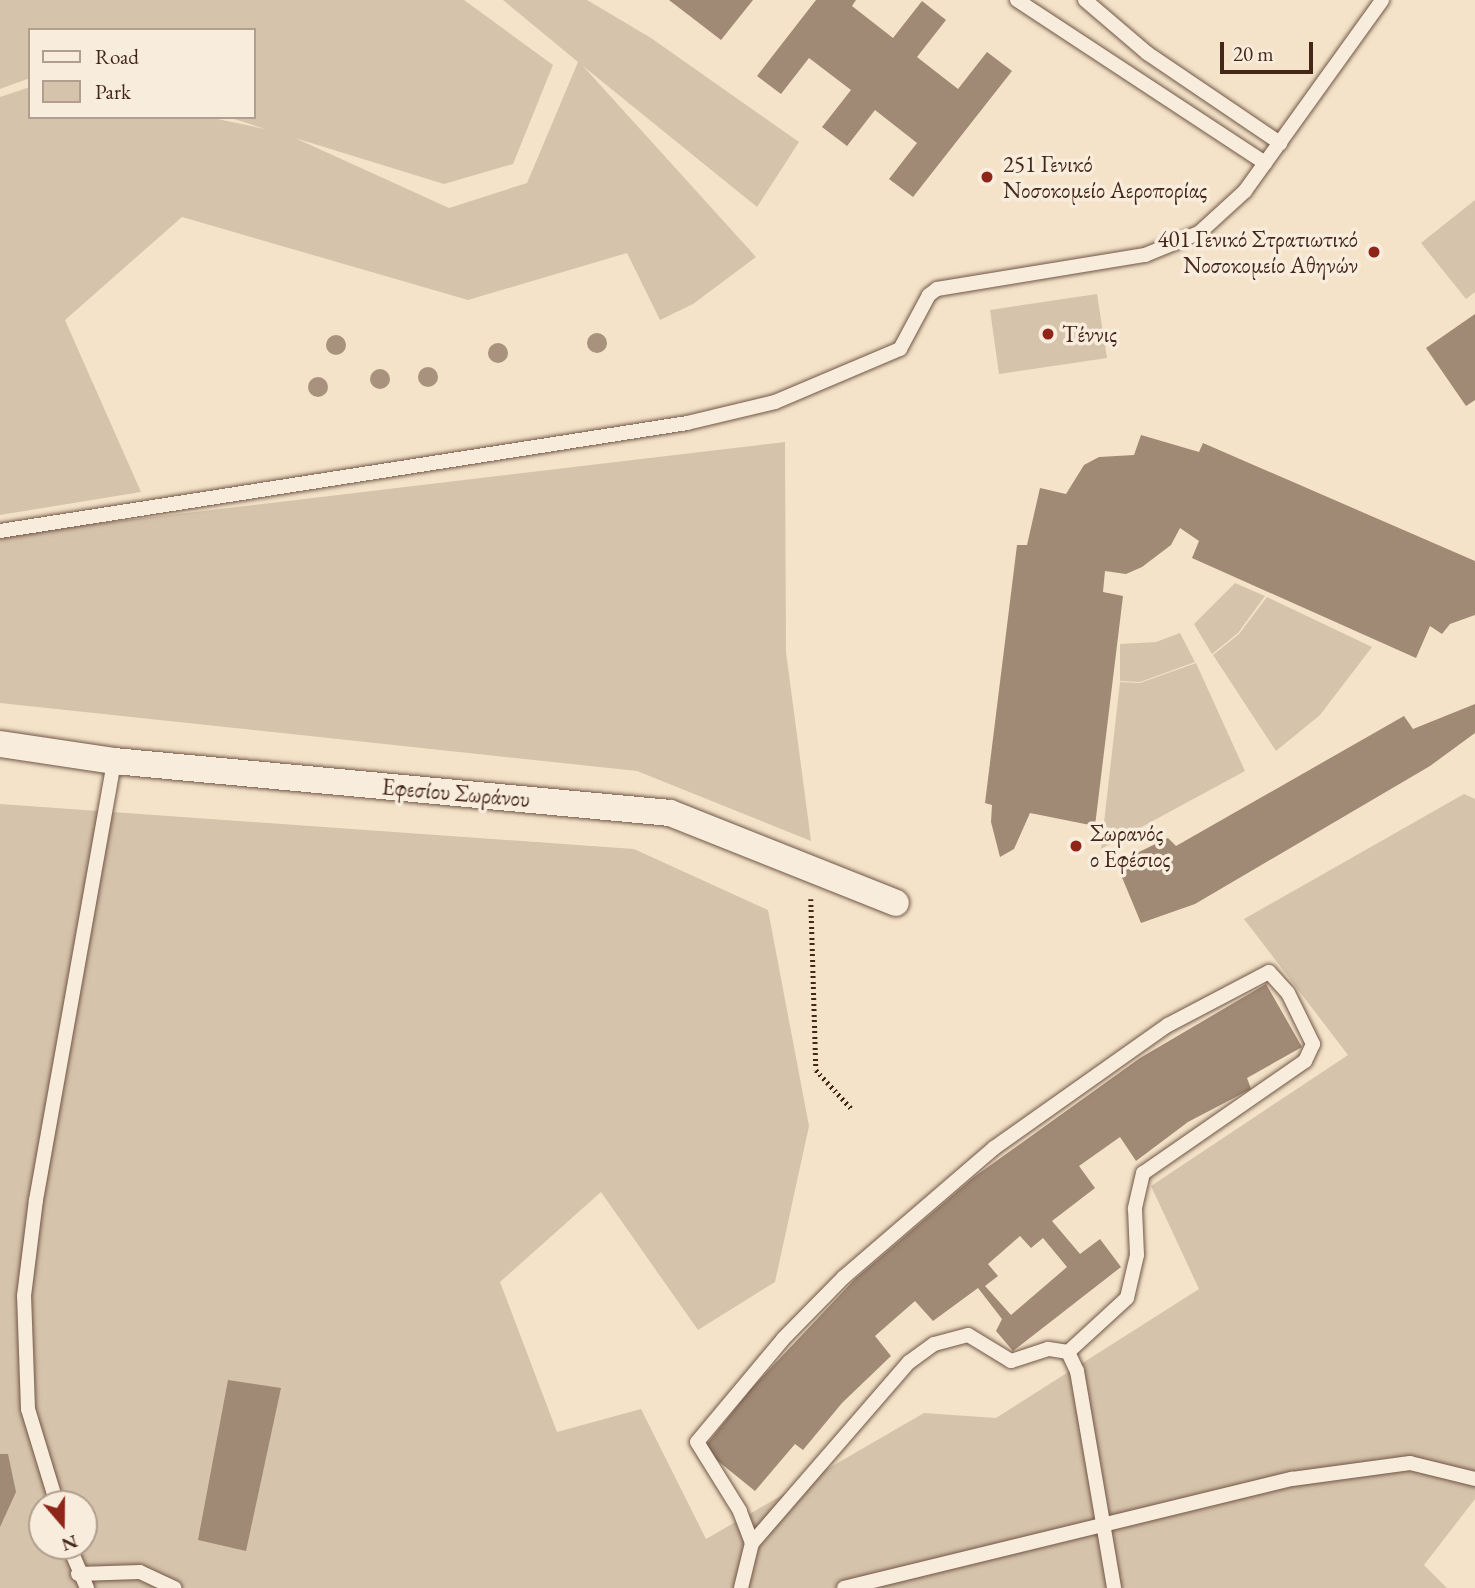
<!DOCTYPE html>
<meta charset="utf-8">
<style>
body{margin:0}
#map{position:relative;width:1475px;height:1588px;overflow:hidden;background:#f4e3c9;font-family:"EB Garamond",serif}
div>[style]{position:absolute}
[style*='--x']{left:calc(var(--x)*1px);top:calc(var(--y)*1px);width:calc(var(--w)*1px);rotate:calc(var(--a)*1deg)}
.green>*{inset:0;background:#d6c3ab}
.building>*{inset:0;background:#a08975}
.path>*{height:4.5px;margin-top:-2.25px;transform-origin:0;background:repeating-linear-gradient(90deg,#45271a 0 2px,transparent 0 5.5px)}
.roads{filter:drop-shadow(0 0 2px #715646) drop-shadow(0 0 2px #715646)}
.service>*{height:14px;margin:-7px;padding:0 7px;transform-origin:7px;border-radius:7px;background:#f8eddc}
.minor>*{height:26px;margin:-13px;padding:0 13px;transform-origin:13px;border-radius:13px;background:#f8eddc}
.trees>*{width:20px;height:20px;margin:-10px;border-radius:50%;background:#a8917d}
.dots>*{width:19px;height:19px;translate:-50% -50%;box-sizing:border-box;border:4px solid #f8eddc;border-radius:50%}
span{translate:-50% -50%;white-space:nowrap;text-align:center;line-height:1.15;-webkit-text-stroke:7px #f8eddc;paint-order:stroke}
.poi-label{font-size:23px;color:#45271a}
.left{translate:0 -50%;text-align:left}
.right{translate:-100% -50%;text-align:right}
.street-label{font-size:23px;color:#45271a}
.legend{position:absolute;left:28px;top:28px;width:228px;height:91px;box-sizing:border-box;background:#f8eddc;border:2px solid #b09e8e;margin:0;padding:9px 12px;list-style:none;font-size:21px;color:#45271a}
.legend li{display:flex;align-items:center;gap:14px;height:35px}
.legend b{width:35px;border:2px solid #b09e8e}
.north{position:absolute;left:28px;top:1490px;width:70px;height:70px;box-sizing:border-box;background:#f8eddc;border:2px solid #b09e8e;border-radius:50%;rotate:160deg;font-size:19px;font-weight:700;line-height:28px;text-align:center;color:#45271a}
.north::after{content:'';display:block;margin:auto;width:24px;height:32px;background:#8f2418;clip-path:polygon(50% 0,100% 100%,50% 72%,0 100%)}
.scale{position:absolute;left:1220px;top:42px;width:93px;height:32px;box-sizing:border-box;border:4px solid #45271a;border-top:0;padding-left:9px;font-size:21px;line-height:24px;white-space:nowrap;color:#45271a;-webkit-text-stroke:5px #f8eddc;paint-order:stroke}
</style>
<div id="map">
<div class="green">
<i style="clip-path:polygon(0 0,464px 0,553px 65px,513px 164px,444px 184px,295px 138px,449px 208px,527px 183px,578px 62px,503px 0,587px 0,651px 38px,799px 142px,757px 207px,583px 66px,756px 257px,693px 304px,660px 320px,627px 253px,468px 300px,182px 217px,65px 320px,141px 492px,0 515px,0 97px,30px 87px,30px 117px,208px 117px,265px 129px,228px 117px,254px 117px,254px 30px,30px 30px,30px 78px,0 89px)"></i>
<i style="clip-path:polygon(1475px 200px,1475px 292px,1466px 299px,1421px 243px)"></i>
<i style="clip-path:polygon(1097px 294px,1107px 358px,999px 374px,990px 310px)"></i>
<i style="clip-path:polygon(785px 442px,786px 652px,811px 841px,637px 771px,0 703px,0 535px)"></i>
<i style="clip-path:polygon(1235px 583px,1265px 596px,1238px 633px,1212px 654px,1194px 624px)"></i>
<i style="clip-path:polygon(1267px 597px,1372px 647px,1320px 715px,1276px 751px,1213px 655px,1239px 634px)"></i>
<i style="clip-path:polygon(1180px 633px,1195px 662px,1140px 682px,1120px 681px,1120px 644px,1156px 642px)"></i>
<i style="clip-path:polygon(1196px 663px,1245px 771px,1101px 849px,1120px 682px,1140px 683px)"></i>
<i style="clip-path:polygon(evenodd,1464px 794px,1475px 799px,1475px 1499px,1424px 1565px,1447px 1588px,0 1588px,0 804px,634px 849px,768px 910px,809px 1126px,775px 1282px,698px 1330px,601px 1192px,500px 1282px,557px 1432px,641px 1409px,706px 1539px,924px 1413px,996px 1418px,1199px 1289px,1151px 1186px,1348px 1055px,1244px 919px,1464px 794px,42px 1504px,84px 1504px,84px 1546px,42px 1546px,42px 1504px)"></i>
</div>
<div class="building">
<i style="clip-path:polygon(669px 0,753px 0,721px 40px)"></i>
<i style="clip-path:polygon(816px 0,856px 0,852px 6px,893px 38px,922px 1px,946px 20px,917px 57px,958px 89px,987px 52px,1012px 71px,913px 197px,889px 179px,917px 143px,875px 110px,847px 146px,822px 127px,851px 90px,809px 58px,781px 94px,757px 76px)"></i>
<i style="clip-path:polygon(1475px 314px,1475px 400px,1466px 406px,1426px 348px)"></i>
<i style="clip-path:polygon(1141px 435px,1199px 452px,1203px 443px,1475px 561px,1475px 615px,1450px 624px,1442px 634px,1430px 626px,1416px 658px,1192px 558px,1199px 541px,1180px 528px,1171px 545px,1142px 567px,1126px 574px,1105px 571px,1103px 592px,1123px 596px,1095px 826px,1030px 813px,1014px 849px,1000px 857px,991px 822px,992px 805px,985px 803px,1017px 545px,1027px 545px,1040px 488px,1066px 494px,1084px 465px,1099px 457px,1134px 455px)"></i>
<i style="clip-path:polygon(1475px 704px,1475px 733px,1430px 766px,1195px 904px,1141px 923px,1116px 863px,1168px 838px,1176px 846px,1404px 716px,1413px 729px)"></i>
<i style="clip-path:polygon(evenodd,1266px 984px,1302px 1047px,1247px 1078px,1251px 1089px,1188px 1122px,1136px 1161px,1120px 1137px,1079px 1166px,1095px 1188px,1052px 1221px,1080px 1254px,1100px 1239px,1121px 1267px,1013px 1351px,996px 1331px,1002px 1319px,978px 1288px,933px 1321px,915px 1301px,875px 1336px,891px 1356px,842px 1403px,803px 1450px,795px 1444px,755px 1491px,703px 1449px,750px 1390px,855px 1279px,974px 1177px,1140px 1058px,1266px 984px,1020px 1236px,1031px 1248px,1043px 1238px,1067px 1267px,1011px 1315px,985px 1286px,998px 1276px,988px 1264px,1020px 1236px)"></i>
<i style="clip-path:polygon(228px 1380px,281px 1388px,246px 1551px,198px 1540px)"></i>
<i style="clip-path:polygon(0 1454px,8px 1454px,16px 1492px,0 1527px)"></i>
</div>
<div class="path">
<i style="--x:811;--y:899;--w:171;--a:88.3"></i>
<i style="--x:816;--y:1070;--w:52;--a:47.4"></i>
</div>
<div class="roads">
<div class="service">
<i style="--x:1017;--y:0;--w:297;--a:33.3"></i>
<i style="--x:1085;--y:0;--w:82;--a:40.5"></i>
<i style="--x:1147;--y:53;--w:161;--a:34.1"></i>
<i style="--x:0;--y:531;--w:695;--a:-8.93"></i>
<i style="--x:687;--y:423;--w:90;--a:-13.4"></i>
<i style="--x:775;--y:402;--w:136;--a:-23"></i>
<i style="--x:900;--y:349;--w:61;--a:-61.8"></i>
<i style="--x:929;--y:295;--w:10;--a:-37"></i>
<i style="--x:937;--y:289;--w:211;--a:-9.3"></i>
<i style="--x:1145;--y:255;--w:58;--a:-22.2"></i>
<i style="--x:1199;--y:233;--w:62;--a:-42.4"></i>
<i style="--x:1245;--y:191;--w:235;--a:-54.3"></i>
<i style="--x:1269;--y:972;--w:28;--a:48"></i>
<i style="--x:1288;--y:993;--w:57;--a:63.9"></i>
<i style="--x:1313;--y:1044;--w:19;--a:115"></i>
<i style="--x:1305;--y:1061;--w:197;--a:145.3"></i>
<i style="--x:1143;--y:1173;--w:37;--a:103"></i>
<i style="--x:1135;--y:1209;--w:46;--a:87.5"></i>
<i style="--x:1137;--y:1255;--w:44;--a:103.1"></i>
<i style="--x:1127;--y:1298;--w:80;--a:137.5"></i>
<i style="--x:1068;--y:1352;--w:20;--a:-171"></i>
<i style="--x:1048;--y:1349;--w:39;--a:162"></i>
<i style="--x:1011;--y:1361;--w:50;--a:-148.8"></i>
<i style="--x:968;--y:1335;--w:35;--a:165"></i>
<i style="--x:934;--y:1344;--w:31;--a:144"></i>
<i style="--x:909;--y:1362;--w:240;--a:130.9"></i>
<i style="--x:752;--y:1543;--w:34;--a:-111"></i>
<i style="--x:740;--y:1511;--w:81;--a:-121.9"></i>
<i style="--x:697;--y:1442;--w:134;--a:-50.1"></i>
<i style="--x:783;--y:1339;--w:87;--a:-45.5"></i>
<i style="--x:844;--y:1277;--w:198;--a:-40.7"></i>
<i style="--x:994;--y:1148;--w:213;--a:-35.3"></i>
<i style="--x:1168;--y:1025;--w:114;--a:-27.7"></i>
<i style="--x:1068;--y:1352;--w:21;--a:65"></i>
<i style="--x:1077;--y:1371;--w:220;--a:80.3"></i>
<i style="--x:57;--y:1504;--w:99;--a:-107"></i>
<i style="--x:28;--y:1409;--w:113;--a:-92"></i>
<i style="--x:24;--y:1296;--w:97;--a:-82.9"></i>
<i style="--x:36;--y:1200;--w:446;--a:-79.9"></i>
<i style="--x:69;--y:1546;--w:46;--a:66.8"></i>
<i style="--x:78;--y:1574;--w:62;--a:-1.8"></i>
<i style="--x:140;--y:1572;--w:38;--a:25"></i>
<i style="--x:741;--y:1588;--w:46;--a:-76.3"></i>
<i style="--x:844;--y:1588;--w:461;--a:-13.7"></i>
<i style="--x:1292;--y:1479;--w:119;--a:-7.7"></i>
<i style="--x:1410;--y:1463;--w:67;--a:13.8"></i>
</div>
<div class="minor">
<i style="--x:0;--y:744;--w:115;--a:8.5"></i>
<i style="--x:114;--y:761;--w:558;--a:5.34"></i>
<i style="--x:670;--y:813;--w:243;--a:21.7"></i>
</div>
</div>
<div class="trees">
<i style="left:597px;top:343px"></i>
<i style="left:336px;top:345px"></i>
<i style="left:498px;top:353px"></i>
<i style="left:428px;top:377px"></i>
<i style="left:380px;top:379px"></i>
<i style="left:318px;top:387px"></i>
</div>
<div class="dots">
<i style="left:987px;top:177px;background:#8f2418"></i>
<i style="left:1374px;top:252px;background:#8f2418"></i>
<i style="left:1048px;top:334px;background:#8f2418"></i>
<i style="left:1076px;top:846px;background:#8f2418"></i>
</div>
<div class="poi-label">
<span class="left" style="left:1003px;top:177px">251 Γενικό<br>Νοσοκομείο Αεροπορίας</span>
<span class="right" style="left:1358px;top:252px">401 Γενικό Στρατιωτικό<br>Νοσοκομείο Αθηνών</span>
<span class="left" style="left:1062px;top:334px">Τέννις</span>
<span class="left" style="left:1090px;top:846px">Σωρανός<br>ο Εφέσιος</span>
</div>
<div class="street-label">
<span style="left:456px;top:793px;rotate:5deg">Εφεσίου Σωράνου</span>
</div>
<ul class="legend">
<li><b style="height:9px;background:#f8eddc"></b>Road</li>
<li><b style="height:19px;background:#d6c3ab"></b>Park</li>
</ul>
<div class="north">N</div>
<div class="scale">20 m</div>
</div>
